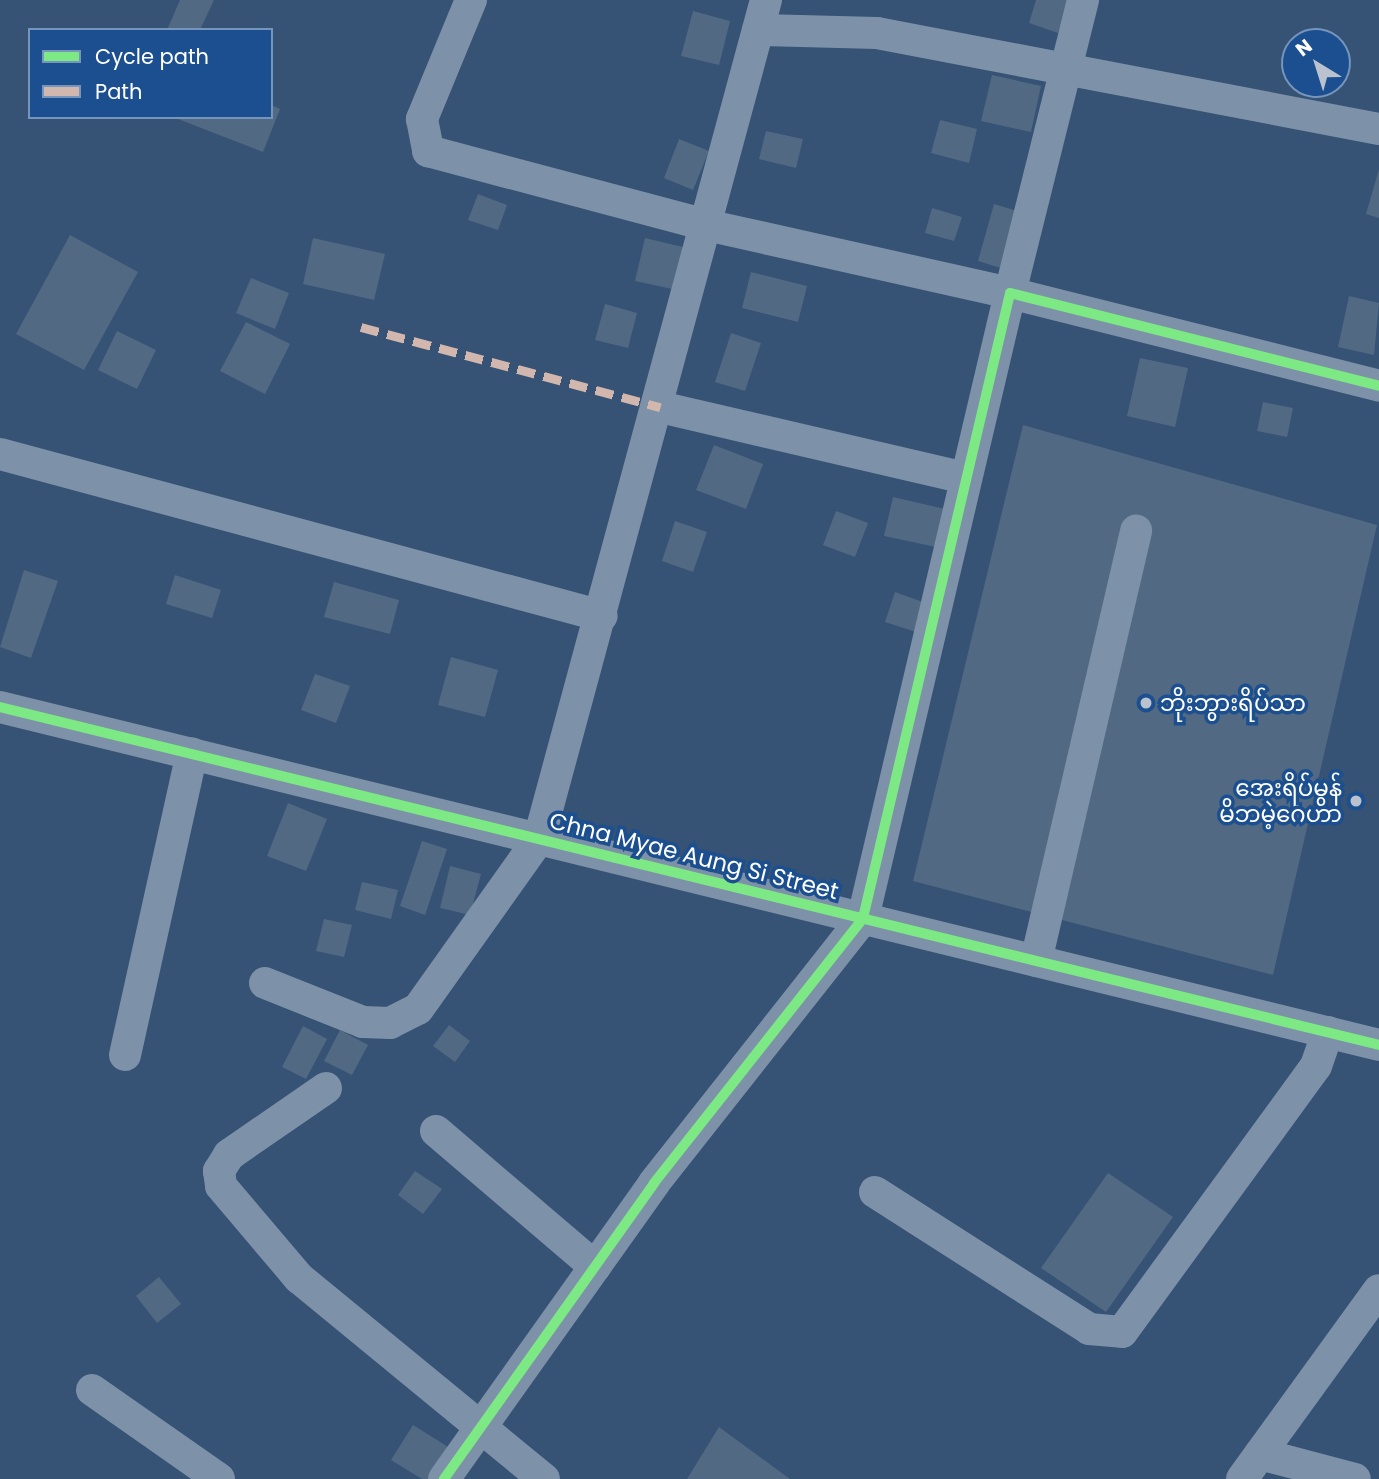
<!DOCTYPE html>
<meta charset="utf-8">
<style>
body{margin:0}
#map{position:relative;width:1379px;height:1479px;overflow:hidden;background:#365274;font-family:Poppins,"Noto Sans Myanmar",sans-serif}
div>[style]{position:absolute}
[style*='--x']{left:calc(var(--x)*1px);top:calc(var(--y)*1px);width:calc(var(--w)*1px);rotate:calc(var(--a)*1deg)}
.building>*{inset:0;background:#526984}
.minor>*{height:32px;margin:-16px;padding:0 16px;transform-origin:16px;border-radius:16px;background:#7d92a8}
.quiet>*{height:9px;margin-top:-4.5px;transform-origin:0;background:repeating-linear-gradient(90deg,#d1b7ad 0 18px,transparent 0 27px)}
.cycleway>*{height:10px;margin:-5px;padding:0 5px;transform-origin:5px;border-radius:5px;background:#7ce984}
.dots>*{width:19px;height:19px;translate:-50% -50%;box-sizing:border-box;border:4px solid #1b4f8f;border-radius:50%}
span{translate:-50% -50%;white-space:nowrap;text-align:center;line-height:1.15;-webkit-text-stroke:7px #1b4f8f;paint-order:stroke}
.poi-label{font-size:23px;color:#fff}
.left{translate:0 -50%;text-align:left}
.right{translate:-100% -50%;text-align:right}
.street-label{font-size:23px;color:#fff}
.legend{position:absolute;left:28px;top:28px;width:245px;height:91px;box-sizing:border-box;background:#1b4f8f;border:2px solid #7695bc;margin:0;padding:9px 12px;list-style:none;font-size:21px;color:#fff}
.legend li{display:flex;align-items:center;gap:14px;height:35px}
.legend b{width:35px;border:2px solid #7695bc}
.north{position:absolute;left:1281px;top:28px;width:70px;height:70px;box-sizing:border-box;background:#1b4f8f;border:2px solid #7695bc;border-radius:50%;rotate:322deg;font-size:19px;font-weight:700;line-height:28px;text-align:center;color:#fff}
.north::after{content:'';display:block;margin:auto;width:24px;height:32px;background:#b9c2ce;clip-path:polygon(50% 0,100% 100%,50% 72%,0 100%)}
</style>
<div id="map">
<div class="building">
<i style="clip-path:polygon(180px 0,214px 0,200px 30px,167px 30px)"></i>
<i style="clip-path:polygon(1036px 0,1070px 0,1058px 33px,1029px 23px)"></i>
<i style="clip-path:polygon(693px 11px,730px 21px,719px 65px,681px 56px)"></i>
<i style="clip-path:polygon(992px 75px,1041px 86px,1031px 132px,981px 121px)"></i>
<i style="clip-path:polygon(271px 105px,280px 109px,263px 152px,173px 117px,271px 117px)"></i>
<i style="clip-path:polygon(940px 120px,977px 129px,969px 163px,931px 153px)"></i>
<i style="clip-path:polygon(766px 131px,803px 139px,796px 168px,759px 159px)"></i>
<i style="clip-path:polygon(679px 139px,709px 151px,693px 190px,664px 178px)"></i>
<i style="clip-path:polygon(1379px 169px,1379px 218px,1366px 214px)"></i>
<i style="clip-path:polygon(478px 194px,507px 205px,498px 230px,468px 220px)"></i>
<i style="clip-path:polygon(994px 204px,1024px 213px,1007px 270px,978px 261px)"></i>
<i style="clip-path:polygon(932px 208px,962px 217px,954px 241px,925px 233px)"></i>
<i style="clip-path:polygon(70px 235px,138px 272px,84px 370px,16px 334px)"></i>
<i style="clip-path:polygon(313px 238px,385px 254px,374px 300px,303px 284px)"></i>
<i style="clip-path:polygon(645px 238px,687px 248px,677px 290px,635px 281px)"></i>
<i style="clip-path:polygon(751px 272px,807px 286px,798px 322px,742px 308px)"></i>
<i style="clip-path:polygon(251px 278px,289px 293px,275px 329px,236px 313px)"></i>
<i style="clip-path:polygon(1349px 296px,1379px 303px,1374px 355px,1338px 347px)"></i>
<i style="clip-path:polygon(605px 304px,637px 313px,628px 348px,595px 340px)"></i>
<i style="clip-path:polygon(246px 322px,290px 344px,265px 394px,220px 371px)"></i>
<i style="clip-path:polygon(117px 331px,156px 350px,137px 389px,98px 370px)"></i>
<i style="clip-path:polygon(731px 333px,761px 343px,745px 391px,715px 382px)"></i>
<i style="clip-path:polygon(1140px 358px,1188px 368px,1175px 427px,1127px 416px)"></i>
<i style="clip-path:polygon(1263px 402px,1293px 408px,1287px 437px,1257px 431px)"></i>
<i style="clip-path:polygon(1023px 425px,1377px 525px,1273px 975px,913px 881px)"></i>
<i style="clip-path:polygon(714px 445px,763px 464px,746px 509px,696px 490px)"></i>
<i style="clip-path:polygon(893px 497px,945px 509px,936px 547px,884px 536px)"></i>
<i style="clip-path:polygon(836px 511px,868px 523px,855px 557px,823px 545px)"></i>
<i style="clip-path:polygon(675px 521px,707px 532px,693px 572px,662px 561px)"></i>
<i style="clip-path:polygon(24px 570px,58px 581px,31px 658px,0 647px)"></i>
<i style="clip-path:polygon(175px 575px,221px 590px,212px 618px,166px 604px)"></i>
<i style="clip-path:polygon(334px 582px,399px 600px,390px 634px,324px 617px)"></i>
<i style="clip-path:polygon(895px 592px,931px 605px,922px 634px,885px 622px)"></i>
<i style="clip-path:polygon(451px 657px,498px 670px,485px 717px,438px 705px)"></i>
<i style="clip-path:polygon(315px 674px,350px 686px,336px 723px,301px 710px)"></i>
<i style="clip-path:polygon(288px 803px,327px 819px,306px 871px,267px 856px)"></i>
<i style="clip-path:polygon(422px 841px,447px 849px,425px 915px,400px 906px)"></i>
<i style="clip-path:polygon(450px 866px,481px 874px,470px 915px,440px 908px)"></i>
<i style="clip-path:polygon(362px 882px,398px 890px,391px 919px,355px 910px)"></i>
<i style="clip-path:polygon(324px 919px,352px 925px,344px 957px,316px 951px)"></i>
<i style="clip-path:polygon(449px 1025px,470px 1041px,455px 1062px,433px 1046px)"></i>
<i style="clip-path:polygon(303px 1026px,327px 1039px,306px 1079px,282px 1067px)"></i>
<i style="clip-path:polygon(340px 1030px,368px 1045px,352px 1075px,324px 1061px)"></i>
<i style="clip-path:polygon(415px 1171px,442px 1189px,423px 1214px,398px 1195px)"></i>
<i style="clip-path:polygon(1108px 1173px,1173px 1217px,1106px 1312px,1041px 1268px)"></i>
<i style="clip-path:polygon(159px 1277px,181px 1304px,157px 1323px,136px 1296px)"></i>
<i style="clip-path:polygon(413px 1425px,453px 1450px,435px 1479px,422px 1479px,391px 1460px)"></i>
<i style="clip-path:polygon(719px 1427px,790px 1479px,687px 1479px)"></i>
</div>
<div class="minor">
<i style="--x:471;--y:0;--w:129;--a:112.4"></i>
<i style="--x:422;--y:119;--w:33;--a:79"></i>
<i style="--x:428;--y:151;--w:288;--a:14.9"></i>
<i style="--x:706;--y:225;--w:312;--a:12.6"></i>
<i style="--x:1010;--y:293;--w:302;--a:-76"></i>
<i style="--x:758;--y:30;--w:119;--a:1.4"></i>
<i style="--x:877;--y:33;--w:511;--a:10.83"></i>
<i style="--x:660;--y:407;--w:314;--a:13.1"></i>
<i style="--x:0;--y:454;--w:623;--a:15.06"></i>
<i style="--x:0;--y:707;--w:1420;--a:13.77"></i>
<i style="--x:1036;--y:961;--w:442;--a:-76.9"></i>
<i style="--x:265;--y:983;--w:105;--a:21.7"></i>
<i style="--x:363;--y:1022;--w:27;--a:2"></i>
<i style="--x:390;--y:1023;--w:31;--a:-27"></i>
<i style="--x:418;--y:1009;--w:209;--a:-54.6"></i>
<i style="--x:539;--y:839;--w:869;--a:-74.86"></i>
<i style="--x:125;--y:1055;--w:309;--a:-77.5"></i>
<i style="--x:326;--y:1088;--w:118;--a:145.4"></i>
<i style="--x:229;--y:1155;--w:19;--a:122"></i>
<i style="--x:219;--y:1171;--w:15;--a:82"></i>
<i style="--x:221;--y:1186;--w:121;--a:49.7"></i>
<i style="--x:299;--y:1278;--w:317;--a:39.4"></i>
<i style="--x:436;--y:1131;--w:209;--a:40.5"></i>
<i style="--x:875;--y:1192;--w:254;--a:32.6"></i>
<i style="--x:1089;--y:1329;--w:33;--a:5"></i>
<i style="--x:1122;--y:1332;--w:329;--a:-53.9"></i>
<i style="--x:1316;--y:1066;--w:36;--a:-71"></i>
<i style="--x:92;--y:1390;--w:155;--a:35"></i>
<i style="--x:1260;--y:1454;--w:98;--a:14.7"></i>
<i style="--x:444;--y:1479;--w:363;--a:-54.6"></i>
<i style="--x:654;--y:1183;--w:337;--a:-51.7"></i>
<i style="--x:863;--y:918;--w:642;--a:-76.76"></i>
<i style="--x:1010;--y:293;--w:381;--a:14.1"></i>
<i style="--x:1242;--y:1479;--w:233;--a:-54.1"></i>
</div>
<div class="quiet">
<i style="--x:361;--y:327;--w:310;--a:15"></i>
</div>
<div class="cycleway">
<i style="--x:0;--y:707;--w:1420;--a:13.77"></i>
<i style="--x:444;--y:1479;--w:363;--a:-54.6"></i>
<i style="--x:654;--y:1183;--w:337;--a:-51.7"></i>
<i style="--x:863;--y:918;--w:642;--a:-76.76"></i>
<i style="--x:1010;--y:293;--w:381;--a:14.1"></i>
</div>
<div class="dots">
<i style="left:1146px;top:703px;background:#b9c2ce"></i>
<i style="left:1356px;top:801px;background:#b9c2ce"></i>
</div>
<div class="poi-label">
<span class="left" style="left:1160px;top:703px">ဘိုးဘွားရိပ်သာ</span>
<span class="right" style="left:1342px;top:801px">အေးရိပ်မွန်<br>မိဘမဲ့ဂေဟာ</span>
</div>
<div class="street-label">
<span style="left:694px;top:856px;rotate:14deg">Chna Myae Aung Si Street</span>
</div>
<ul class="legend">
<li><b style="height:9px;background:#7ce984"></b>Cycle path</li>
<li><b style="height:9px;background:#d1b7ad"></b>Path</li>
</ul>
<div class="north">N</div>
</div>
